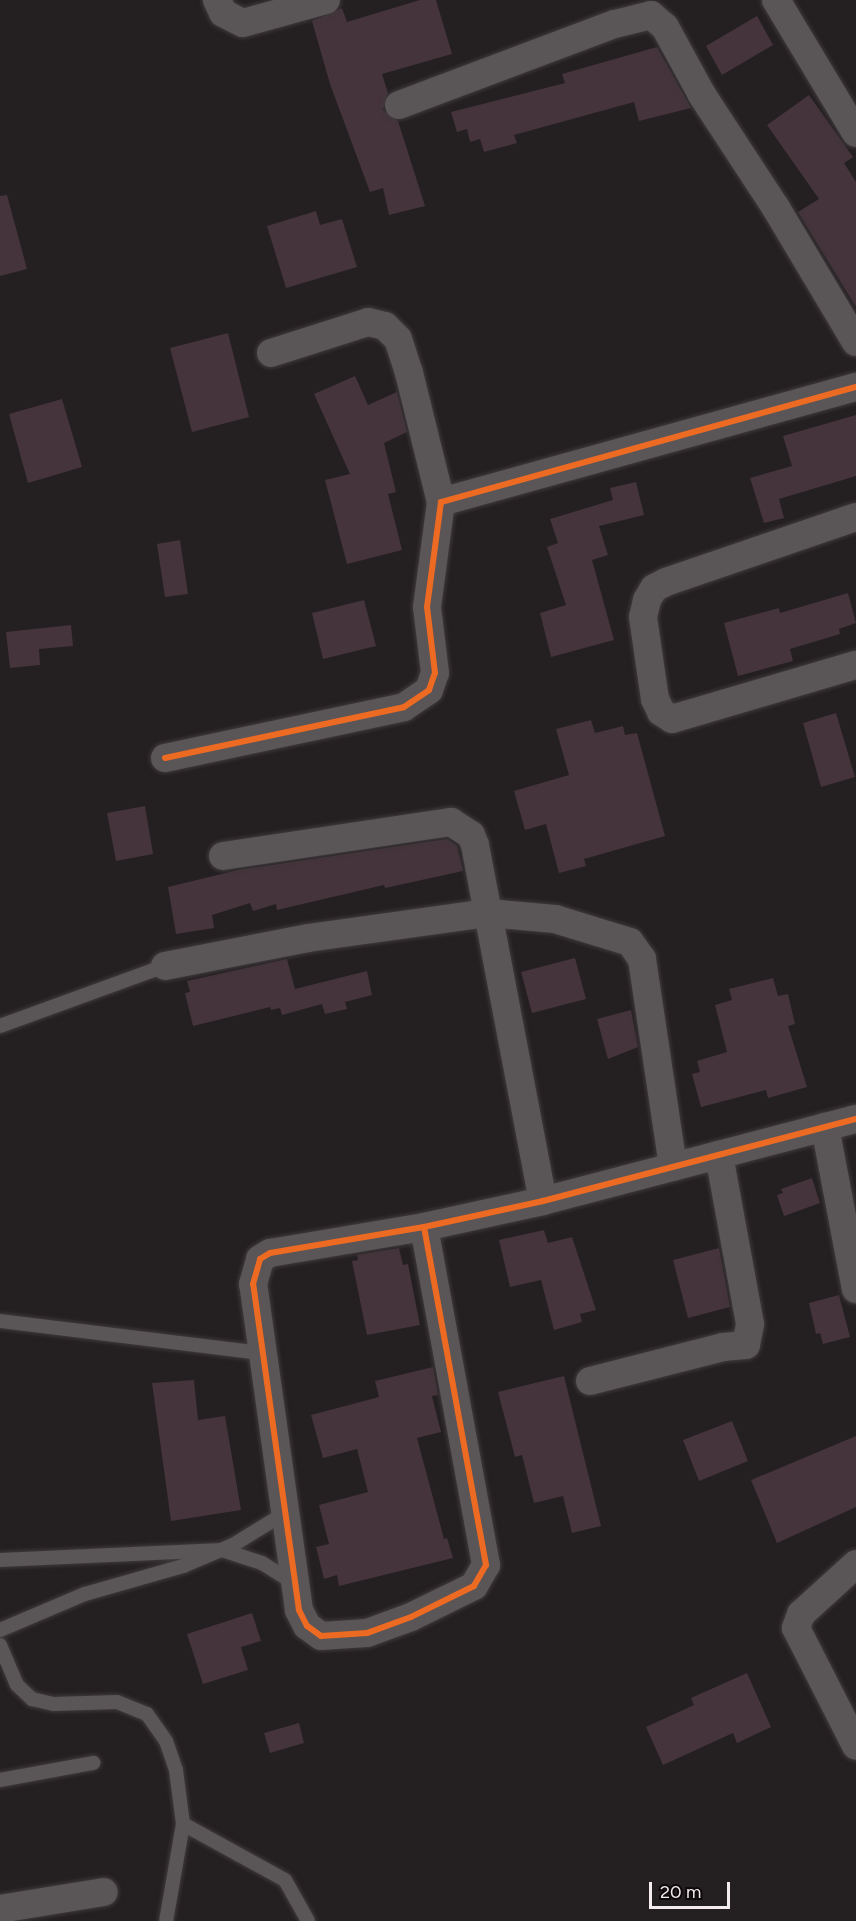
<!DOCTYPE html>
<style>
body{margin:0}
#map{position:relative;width:856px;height:1921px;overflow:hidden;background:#241f21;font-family:Figtree,sans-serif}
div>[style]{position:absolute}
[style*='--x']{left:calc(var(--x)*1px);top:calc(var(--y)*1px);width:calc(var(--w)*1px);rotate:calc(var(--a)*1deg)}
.building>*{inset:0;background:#45343c}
.roads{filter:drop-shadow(0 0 2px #3f3a3c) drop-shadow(0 0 2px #3f3a3c)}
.lane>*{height:14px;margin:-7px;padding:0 7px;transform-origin:7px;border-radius:7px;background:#5a5557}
.street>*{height:28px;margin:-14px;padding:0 14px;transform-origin:14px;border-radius:14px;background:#5a5557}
.cycleway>*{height:6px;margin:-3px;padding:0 3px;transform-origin:3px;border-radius:3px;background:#ed6a23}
span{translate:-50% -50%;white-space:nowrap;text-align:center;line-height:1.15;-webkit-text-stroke:4.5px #0d080a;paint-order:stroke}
.scale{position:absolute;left:649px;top:1882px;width:81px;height:27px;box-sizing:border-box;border:3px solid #f3ebee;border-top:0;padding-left:8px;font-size:18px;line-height:21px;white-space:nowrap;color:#f3ebee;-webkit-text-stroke:4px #0d080a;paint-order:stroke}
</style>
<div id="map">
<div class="building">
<i style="clip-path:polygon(420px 0,436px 0,452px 54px,382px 74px,388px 93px,383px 110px,398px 121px,425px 206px,389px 215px,383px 188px,370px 192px,330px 84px,312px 21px,342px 8px,347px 22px)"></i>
<i style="clip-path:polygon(757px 16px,773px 45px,722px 75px,706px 46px)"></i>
<i style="clip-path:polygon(657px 47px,691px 108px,639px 121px,634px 102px,514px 135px,517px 143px,484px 152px,480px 139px,470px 142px,467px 129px,457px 132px,451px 112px,565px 83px,562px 74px)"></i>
<i style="clip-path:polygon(809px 95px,853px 157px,844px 163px,856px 182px,856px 307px,798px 212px,819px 199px,767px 125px)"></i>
<i style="clip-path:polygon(7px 195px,27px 269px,0 276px,0 196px)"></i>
<i style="clip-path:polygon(316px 211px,320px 225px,342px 219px,357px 267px,286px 288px,267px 226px)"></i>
<i style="clip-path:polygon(228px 333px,249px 417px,192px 432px,170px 348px)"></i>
<i style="clip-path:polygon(355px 376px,368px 405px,397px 392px,407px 432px,384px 443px,396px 492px,388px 494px,402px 550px,347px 564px,325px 480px,350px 474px,314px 394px)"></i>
<i style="clip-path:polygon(62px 399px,82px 467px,28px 483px,9px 414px)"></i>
<i style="clip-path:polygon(856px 415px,856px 476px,779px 499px,784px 518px,764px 523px,750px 478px,792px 466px,783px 436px)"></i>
<i style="clip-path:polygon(636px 482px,644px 515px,599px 526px,608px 555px,592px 560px,614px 640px,551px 657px,540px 613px,566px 605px,547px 547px,558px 543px,550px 519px,613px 500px,610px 488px)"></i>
<i style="clip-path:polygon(180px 540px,188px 594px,165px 597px,157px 544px)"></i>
<i style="clip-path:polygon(848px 593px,856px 623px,839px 629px,840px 634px,790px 649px,793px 661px,738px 676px,724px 623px,779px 608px,780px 613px)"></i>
<i style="clip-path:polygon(364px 600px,376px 646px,323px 659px,312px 613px)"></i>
<i style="clip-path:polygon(71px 625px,73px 646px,39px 649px,40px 665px,10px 668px,6px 632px)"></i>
<i style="clip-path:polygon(836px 713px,855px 777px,821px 787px,803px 723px)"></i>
<i style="clip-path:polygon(591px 720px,595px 733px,623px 726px,625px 735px,637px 733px,665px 836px,584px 859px,586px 866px,559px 873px,546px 824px,525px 830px,514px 791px,569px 775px,556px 729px)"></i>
<i style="clip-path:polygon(145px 806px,153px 854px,116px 861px,107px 813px)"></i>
<i style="clip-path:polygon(447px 839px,457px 846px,463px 871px,385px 888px,384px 885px,277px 910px,276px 904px,253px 911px,250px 903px,212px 915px,214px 928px,176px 934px,168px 887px,238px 870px)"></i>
<i style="clip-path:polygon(575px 958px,586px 999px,532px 1013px,521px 972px)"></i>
<i style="clip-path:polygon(287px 959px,295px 989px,367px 971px,372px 995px,345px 1002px,347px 1009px,325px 1014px,322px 1004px,282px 1015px,280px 1008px,271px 1010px,270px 1007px,193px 1026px,185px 993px,190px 992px,187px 981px)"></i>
<i style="clip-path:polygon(773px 978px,778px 996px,788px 994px,795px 1024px,788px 1026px,807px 1087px,768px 1098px,766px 1090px,701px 1107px,692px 1074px,700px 1072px,697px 1061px,727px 1052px,715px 1005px,732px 1000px,729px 989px)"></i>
<i style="clip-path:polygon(631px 1010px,638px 1047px,608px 1059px,597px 1019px)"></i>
<i style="clip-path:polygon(812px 1178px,820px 1203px,784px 1216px,777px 1195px,783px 1193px,781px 1189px)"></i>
<i style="clip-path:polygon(544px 1230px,548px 1243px,572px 1237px,596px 1310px,580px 1314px,582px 1322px,554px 1330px,541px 1280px,510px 1287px,499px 1240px)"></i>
<i style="clip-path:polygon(399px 1248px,403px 1265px,408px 1264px,420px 1325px,367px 1335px,352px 1261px,358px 1260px,357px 1255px)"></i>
<i style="clip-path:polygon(719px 1248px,730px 1307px,688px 1318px,673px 1260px)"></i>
<i style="clip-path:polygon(839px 1295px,850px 1337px,823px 1344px,820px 1333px,816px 1334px,809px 1303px)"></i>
<i style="clip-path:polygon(433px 1367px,438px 1395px,432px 1396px,441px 1432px,417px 1438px,444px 1539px,447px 1538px,453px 1558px,339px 1586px,337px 1575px,324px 1579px,316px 1547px,329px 1544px,319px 1505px,368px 1492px,357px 1449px,323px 1458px,311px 1415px,379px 1397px,375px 1381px)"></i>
<i style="clip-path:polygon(564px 1376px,601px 1526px,572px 1533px,563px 1496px,534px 1503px,522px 1455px,515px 1457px,498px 1392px)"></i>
<i style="clip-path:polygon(194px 1380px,198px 1420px,225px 1416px,241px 1510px,171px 1521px,152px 1383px)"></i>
<i style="clip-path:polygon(732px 1421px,748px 1461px,699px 1481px,683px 1440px)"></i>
<i style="clip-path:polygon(856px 1436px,856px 1507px,777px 1543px,751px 1480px)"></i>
<i style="clip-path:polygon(252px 1613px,261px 1641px,241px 1647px,248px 1670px,203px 1684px,187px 1634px)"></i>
<i style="clip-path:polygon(747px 1673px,771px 1727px,737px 1743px,733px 1733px,663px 1765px,646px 1727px,694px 1705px,691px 1698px)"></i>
<i style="clip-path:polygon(299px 1723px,304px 1743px,270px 1753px,264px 1733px)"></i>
</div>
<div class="roads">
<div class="lane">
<i style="--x:0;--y:1026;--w:176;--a:-20"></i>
<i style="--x:0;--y:1321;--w:264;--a:7"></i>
<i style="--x:0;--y:1560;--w:222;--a:-2.6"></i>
<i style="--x:222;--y:1550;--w:42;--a:18"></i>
<i style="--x:262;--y:1563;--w:36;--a:32"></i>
<i style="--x:0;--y:1630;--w:92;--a:-23"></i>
<i style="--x:85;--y:1594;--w:102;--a:-15.9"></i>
<i style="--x:183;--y:1566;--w:54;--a:-22.8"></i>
<i style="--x:233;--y:1545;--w:61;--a:-31.6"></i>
<i style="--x:0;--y:1645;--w:43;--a:67"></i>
<i style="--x:17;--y:1685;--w:21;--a:43"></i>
<i style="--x:32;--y:1699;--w:22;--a:13"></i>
<i style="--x:53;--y:1704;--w:64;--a:-1.8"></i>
<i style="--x:117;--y:1702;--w:32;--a:22"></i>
<i style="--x:147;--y:1714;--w:33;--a:55"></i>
<i style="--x:166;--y:1741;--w:31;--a:71"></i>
<i style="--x:176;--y:1770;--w:54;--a:82.6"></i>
<i style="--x:183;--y:1824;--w:98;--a:99.9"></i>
<i style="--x:0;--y:1780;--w:95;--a:-10.4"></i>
<i style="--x:183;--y:1824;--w:116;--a:28.8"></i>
<i style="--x:285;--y:1880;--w:47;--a:60.7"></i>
</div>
<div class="street">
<i style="--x:217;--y:0;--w:14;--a:65"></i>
<i style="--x:223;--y:13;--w:22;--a:27"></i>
<i style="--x:243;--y:23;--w:86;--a:-15.5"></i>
<i style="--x:776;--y:0;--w:155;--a:59"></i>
<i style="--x:399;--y:105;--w:231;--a:-20.6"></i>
<i style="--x:615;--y:24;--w:37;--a:-14"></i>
<i style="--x:651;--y:15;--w:18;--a:41"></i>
<i style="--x:665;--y:27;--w:77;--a:61.4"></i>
<i style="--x:702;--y:95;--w:135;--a:56.8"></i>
<i style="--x:776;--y:208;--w:156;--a:59.2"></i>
<i style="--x:271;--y:353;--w:102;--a:-17.7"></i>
<i style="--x:368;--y:322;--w:17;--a:13"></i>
<i style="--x:385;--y:326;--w:18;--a:45"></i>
<i style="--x:398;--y:339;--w:36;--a:72"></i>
<i style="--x:409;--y:373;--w:133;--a:76.1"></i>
<i style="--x:856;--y:517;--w:201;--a:161.1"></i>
<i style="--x:666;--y:582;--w:13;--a:153"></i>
<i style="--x:654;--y:588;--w:14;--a:120"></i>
<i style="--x:647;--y:600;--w:17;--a:103"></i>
<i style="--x:643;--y:617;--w:83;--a:81.7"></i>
<i style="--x:655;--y:699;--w:14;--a:65"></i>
<i style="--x:661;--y:712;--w:13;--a:32"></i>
<i style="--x:672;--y:719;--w:192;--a:-16.4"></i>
<i style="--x:165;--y:758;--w:244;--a:-12"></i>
<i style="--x:404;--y:707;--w:30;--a:-34"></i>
<i style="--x:429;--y:690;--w:18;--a:-71"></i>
<i style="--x:435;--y:673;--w:66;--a:-96.9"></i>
<i style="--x:427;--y:607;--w:106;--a:-82.4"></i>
<i style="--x:441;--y:502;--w:431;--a:-15.5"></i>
<i style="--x:223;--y:856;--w:231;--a:-8.5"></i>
<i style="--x:451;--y:822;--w:24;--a:33"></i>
<i style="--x:471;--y:835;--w:11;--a:68"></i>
<i style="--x:475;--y:845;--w:69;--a:79.2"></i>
<i style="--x:488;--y:913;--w:67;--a:5.1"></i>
<i style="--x:555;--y:919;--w:78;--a:17"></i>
<i style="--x:630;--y:942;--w:21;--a:55"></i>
<i style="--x:642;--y:959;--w:210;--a:81.5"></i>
<i style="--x:165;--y:966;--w:146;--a:-11.1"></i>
<i style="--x:308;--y:938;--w:182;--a:-7.9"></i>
<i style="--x:488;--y:913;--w:293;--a:79.2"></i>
<i style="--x:825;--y:1127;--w:165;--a:79.2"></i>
<i style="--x:424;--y:1227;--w:344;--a:79.6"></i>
<i style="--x:486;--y:1565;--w:24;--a:120"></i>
<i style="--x:474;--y:1586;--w:70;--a:153.8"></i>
<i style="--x:411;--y:1617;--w:47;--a:160"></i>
<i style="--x:367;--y:1633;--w:46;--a:176.3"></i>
<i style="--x:321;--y:1636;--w:17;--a:-144"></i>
<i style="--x:307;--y:1626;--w:18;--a:-117"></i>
<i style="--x:299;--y:1610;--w:329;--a:-98"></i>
<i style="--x:253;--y:1284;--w:26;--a:-74"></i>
<i style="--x:260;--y:1259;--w:12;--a:-31"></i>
<i style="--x:270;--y:1253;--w:156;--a:-9.6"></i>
<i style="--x:424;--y:1227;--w:122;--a:-12.3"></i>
<i style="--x:543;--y:1201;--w:324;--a:-14.7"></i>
<i style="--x:590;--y:1381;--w:137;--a:-14.3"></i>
<i style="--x:723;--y:1347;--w:23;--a:-5"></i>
<i style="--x:746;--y:1345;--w:21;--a:-79"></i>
<i style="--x:750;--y:1324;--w:172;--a:-100.4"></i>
<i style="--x:856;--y:1564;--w:74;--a:137.7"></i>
<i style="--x:801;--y:1614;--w:15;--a:110"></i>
<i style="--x:796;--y:1628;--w:132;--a:63"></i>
<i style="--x:0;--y:1909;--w:105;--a:-9.3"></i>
</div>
</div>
<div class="cycleway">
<i style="--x:165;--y:758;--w:244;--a:-12"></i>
<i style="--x:404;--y:707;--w:30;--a:-34"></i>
<i style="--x:429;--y:690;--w:18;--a:-71"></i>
<i style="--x:435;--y:673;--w:66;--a:-96.9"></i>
<i style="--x:427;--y:607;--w:106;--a:-82.4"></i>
<i style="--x:441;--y:502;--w:431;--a:-15.5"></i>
<i style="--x:424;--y:1227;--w:344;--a:79.6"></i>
<i style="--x:486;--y:1565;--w:24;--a:120"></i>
<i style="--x:474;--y:1586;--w:70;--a:153.8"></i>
<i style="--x:411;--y:1617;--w:47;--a:160"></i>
<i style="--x:367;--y:1633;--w:46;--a:176.3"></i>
<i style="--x:321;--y:1636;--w:17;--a:-144"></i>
<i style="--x:307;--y:1626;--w:18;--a:-117"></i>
<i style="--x:299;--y:1610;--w:329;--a:-98"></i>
<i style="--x:253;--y:1284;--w:26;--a:-74"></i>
<i style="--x:260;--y:1259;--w:12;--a:-31"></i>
<i style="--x:270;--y:1253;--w:156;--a:-9.6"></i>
<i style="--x:424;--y:1227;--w:122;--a:-12.3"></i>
<i style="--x:543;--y:1201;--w:324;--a:-14.7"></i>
</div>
<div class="scale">20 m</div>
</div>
